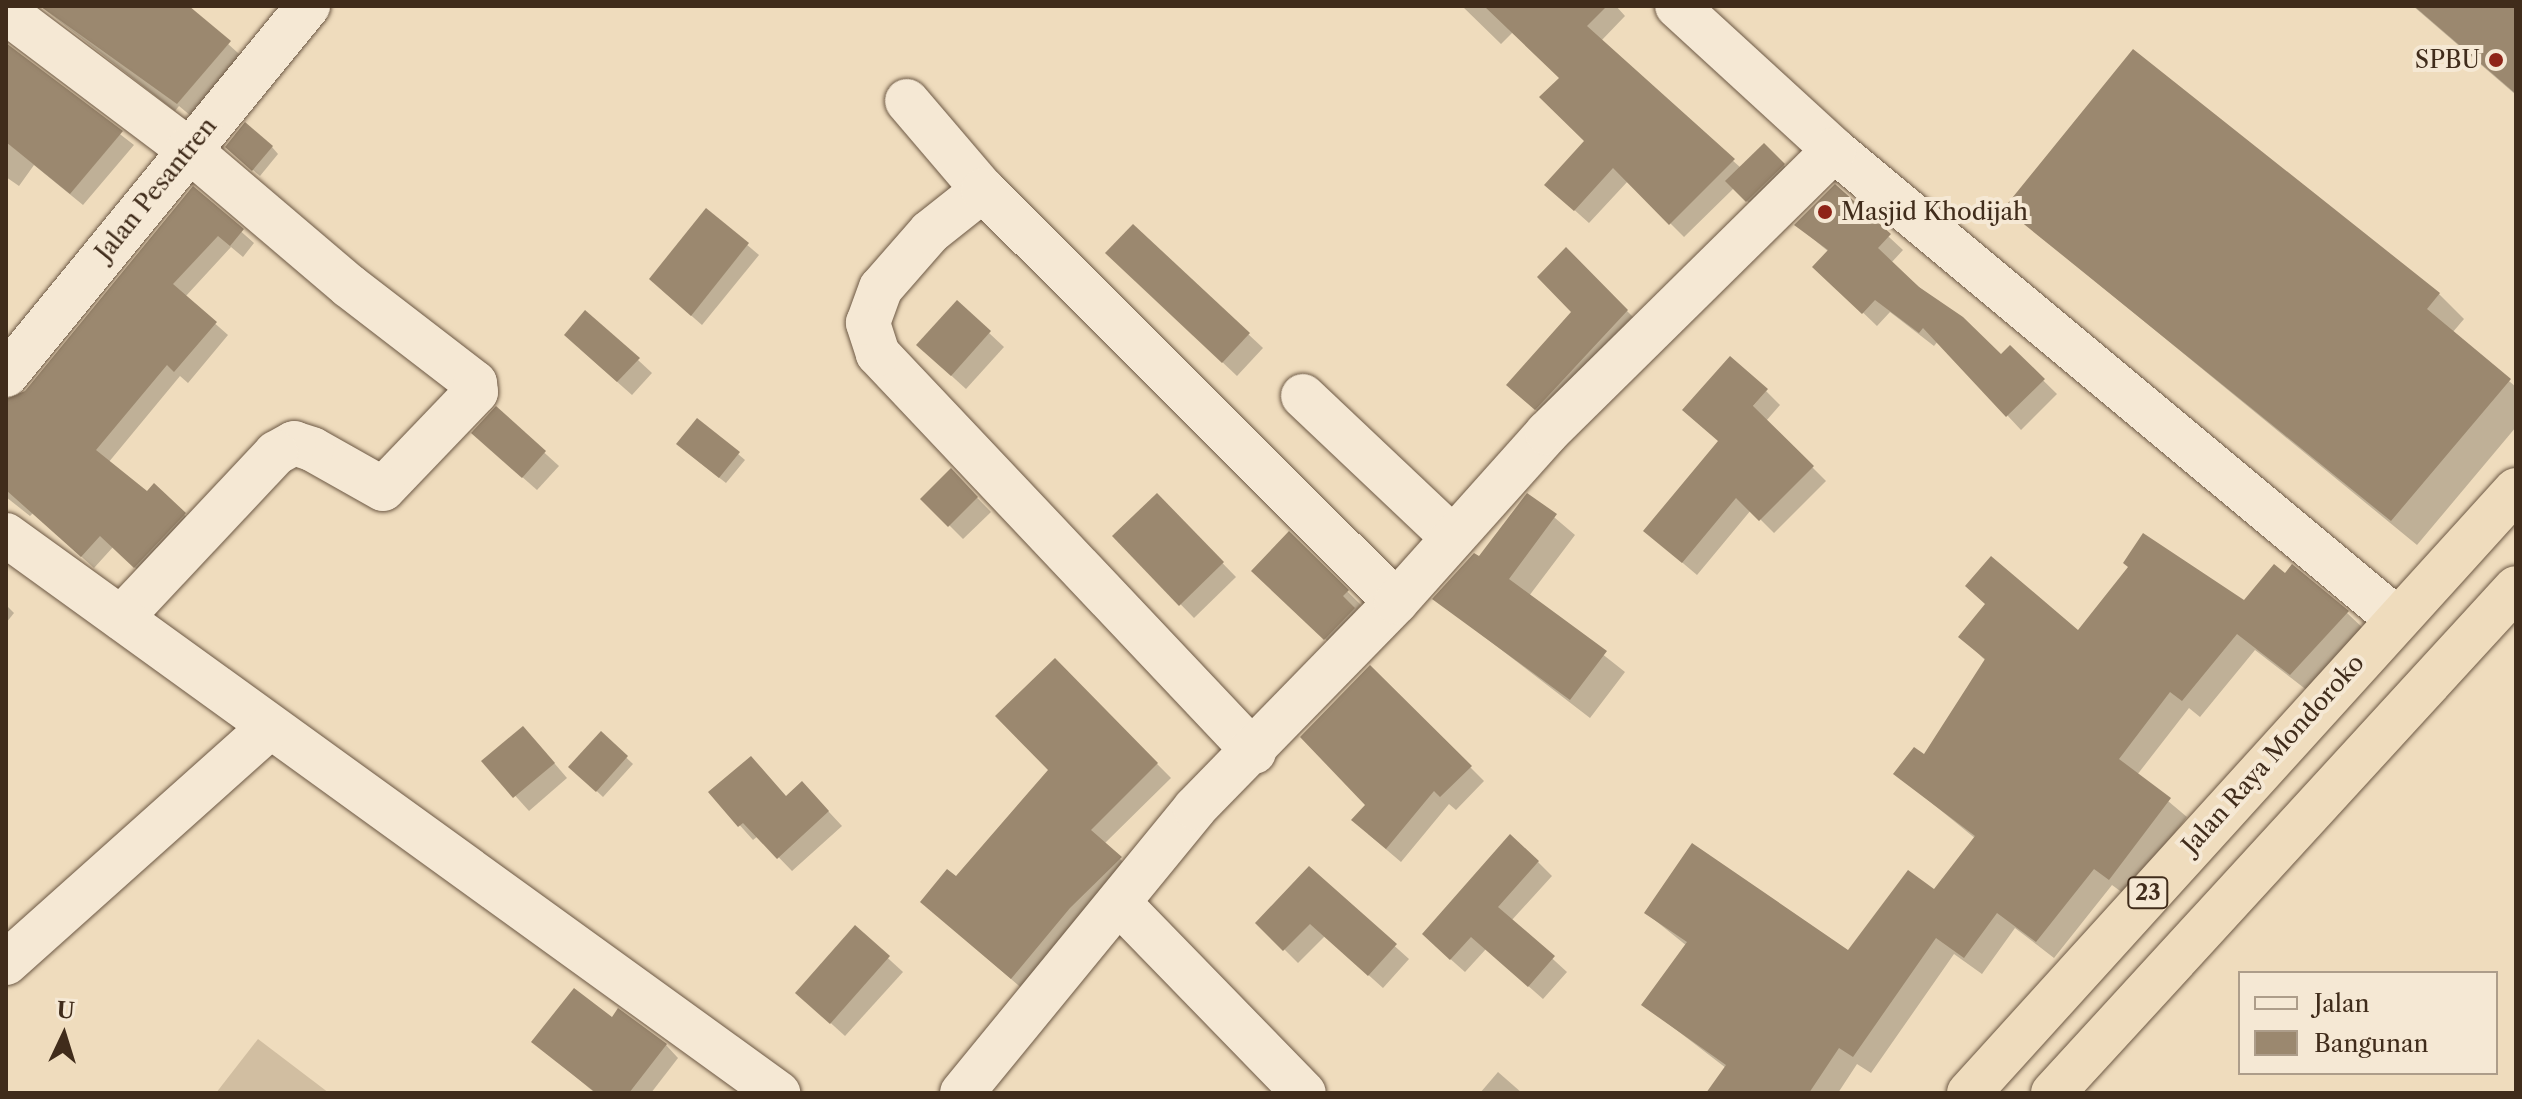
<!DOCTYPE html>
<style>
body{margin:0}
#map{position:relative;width:2522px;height:1099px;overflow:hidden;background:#efdcbd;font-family:"Libre Caslon Text",serif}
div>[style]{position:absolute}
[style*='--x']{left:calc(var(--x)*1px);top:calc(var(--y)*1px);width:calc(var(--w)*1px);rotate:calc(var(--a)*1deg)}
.green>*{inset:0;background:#d1bea1}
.shadow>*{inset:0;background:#0003}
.building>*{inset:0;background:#9b886f}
.roads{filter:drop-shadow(0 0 2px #6c5844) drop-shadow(0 0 2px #6c5844)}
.minor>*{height:44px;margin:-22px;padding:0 22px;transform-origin:22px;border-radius:22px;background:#f5e8d4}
.highway>*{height:44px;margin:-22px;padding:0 22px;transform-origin:22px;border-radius:22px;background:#efdcbd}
.dots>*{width:22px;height:22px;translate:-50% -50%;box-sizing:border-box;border:4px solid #f5e8d4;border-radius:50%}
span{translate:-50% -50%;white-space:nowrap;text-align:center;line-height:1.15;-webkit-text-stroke:8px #f5e8d4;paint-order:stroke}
.shield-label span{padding:2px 6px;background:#f5e8d4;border:2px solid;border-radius:6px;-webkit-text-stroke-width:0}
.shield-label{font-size:22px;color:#402c1b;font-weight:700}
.poi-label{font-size:24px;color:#402c1b}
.right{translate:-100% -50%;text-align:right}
.left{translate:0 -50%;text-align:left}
.street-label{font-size:24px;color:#402c1b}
.frame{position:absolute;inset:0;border:8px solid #402c1b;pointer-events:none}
.legend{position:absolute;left:2238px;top:971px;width:260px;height:104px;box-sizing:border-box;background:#f5e8d4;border:2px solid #ad9d8a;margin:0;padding:10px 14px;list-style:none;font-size:24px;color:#402c1b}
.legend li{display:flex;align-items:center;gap:16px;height:40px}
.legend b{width:40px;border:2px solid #ad9d8a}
.north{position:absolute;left:24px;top:995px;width:80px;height:80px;-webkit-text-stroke:6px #f5e8d4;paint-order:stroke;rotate:4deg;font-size:22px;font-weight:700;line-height:32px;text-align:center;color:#402c1b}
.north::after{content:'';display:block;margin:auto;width:28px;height:36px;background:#402c1b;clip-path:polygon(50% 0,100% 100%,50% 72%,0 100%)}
</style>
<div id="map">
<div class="green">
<i style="clip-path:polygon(258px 1039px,329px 1093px,216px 1093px)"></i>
</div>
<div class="shadow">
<i style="clip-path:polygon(40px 6px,186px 6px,248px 62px,197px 121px,179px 106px,175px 111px)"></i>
<i style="clip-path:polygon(1462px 6px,1616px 6px,1625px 16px,1600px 42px,1741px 168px,1764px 146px,1790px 171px,1753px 207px,1734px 188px,1684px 237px,1628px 181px,1589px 223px,1561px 198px,1587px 141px,1561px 78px,1513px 32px,1501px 44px)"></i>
<i style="clip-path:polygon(2413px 6px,2516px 6px,2516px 95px)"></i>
<i style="clip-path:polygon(6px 46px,134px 145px,83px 205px,34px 165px,19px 186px,6px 177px)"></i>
<i style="clip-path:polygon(2133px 52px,2439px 294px,2464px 319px,2452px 333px,2516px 387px,2516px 427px,2417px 545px,2006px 208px)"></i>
<i style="clip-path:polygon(272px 147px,278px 154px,260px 176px,234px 154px)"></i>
<i style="clip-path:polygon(1835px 187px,1903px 250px,1891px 263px,2001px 357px,2010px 348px,2057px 394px,2021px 430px,1938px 341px,1934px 346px,1890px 312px,1877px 326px,1829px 280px,1829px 252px,1796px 225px)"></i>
<i style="clip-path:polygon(193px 189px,254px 243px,243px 257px,231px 247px,185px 297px,228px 335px,188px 383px,180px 376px,108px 463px,147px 494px,154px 486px,196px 526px,147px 579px,113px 547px,94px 568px,33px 513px,30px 516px,6px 497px,6px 401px,27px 392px)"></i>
<i style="clip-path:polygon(707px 211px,759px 255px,702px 325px,662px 290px)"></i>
<i style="clip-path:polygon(1133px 226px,1263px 348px,1237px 376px,1122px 267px)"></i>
<i style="clip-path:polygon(1566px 250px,1641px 325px,1550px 422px,1523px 399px,1573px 312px)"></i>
<i style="clip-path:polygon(957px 303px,1004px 347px,966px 389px,933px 359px)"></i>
<i style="clip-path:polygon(580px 349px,638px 360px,652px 373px,632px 395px)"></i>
<i style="clip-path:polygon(1766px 391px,1780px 405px,1766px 421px,1826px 481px,1774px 533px,1751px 510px,1697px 575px,1645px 531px)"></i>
<i style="clip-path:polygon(496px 409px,559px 466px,537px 490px,488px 447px)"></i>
<i style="clip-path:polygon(685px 451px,738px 454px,745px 460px,726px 483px)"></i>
<i style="clip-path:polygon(951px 471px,991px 512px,963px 539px,923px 499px)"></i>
<i style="clip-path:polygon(1528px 495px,1575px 535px,1529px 596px,1625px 672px,1590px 718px,1435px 599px,1479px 559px)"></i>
<i style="clip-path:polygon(1157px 496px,1236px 577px,1194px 618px,1114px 536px)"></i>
<i style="clip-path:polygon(1289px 534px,1361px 605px,1355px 612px,1367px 624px,1339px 652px,1268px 585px)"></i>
<i style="clip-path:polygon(2245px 603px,2347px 613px,2365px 630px,2308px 691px,2255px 650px,2200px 717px,2189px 708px,2137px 775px,2187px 817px,2127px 896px,2112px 885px,2054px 958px,2015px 928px,1982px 974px,1954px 954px,1871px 1073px,1857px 1064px,1838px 1093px,1709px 1093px,1726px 1068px,1644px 1005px,1687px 946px,1646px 913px,1848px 953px,1934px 892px,1976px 839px,1896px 774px,1924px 757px,1986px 661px,1961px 637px,2078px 633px)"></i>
<i style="clip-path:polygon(6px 605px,14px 613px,6px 623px)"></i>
<i style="clip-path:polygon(1055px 661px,1171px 778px,1104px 844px,1135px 873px,1026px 992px,922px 902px,956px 879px,1051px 770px)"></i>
<i style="clip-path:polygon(1370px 667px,1484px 781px,1456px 810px,1449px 804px,1401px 862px,1368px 834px)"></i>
<i style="clip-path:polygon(601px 734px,633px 764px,603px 797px,571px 767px)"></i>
<i style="clip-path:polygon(537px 743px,567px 778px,529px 811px,484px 761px)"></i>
<i style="clip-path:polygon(711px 793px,816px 798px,842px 826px,792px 871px,758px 836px,753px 840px)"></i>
<i style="clip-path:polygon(1538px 862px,1552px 876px,1511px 921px,1567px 972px,1543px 999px,1486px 949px,1465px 972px,1438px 948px)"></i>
<i style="clip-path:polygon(1309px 869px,1409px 959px,1383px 988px,1325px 936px,1298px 963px,1258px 923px)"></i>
<i style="clip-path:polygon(855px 928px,903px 972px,845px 1036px,812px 1006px)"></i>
<i style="clip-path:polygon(612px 1020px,666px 1045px,678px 1058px,651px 1093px,595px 1093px,534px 1042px)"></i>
<i style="clip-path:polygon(1498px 1072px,1522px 1093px,1480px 1093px)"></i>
</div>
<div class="building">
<i style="clip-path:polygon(40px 6px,189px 6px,231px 41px,177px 104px)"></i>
<i style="clip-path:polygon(1484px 6px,1607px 6px,1587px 26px,1735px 159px,1669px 225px,1613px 168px,1574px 211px,1544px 185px,1584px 141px,1539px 97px,1559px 78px)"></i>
<i style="clip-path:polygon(2414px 6px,2516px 6px,2516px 94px)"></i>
<i style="clip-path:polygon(6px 43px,123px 131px,70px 194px,6px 142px)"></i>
<i style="clip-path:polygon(2133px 49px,2440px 293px,2427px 309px,2511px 379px,2391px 521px,2004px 208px)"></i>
<i style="clip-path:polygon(245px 122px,273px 146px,252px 171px,225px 147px)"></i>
<i style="clip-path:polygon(1764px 143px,1785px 164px,1746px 202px,1725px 181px)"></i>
<i style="clip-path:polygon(1835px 184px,1891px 234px,1878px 248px,1919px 287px,1963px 317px,2001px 354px,2010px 345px,2045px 379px,2006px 417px,1923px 328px,1919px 333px,1875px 300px,1862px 314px,1812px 267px,1828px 250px,1794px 225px)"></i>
<i style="clip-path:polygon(193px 186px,244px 229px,230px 246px,218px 236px,173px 284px,217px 322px,174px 372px,167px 365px,96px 450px,147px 491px,154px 483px,186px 513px,134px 568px,100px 536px,81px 557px,6px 490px,6px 399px,25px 391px)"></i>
<i style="clip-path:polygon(706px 208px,749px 243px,691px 316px,649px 279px)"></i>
<i style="clip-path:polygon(1133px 224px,1250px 333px,1222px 363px,1105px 253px)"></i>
<i style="clip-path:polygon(1566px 247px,1628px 310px,1535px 410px,1506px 385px,1571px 312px,1537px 277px)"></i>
<i style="clip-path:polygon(957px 300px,991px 331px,951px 376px,916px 345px)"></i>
<i style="clip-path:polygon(585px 310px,640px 358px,617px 382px,564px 335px)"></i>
<i style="clip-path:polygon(1730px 356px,1768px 389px,1753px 406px,1814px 466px,1759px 521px,1736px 498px,1682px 563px,1643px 531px,1718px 441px,1682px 410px)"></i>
<i style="clip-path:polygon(496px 406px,546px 451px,522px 478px,471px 433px)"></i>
<i style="clip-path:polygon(697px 418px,740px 452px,719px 478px,676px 444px)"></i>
<i style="clip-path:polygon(951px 468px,978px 497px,948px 527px,920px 499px)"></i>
<i style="clip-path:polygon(1157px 493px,1224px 562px,1179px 606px,1112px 536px)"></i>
<i style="clip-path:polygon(1527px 493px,1557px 514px,1509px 579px,1607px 651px,1570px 700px,1432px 599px,1474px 553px,1479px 556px)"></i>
<i style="clip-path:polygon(1289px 531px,1349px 590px,1343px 596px,1355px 608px,1324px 640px,1251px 571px)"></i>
<i style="clip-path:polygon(2143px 533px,2244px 600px,2274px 564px,2285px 573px,2292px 564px,2349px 611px,2290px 675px,2237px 634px,2182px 701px,2170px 692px,2119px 759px,2171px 798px,2109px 880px,2094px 869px,2036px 942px,1997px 913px,1964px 958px,1936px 938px,1853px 1057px,1839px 1048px,1809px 1093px,1706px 1093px,1726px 1065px,1641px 1005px,1687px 942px,1644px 913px,1692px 843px,1848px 950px,1908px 870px,1934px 889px,1975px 836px,1893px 774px,1914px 747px,1924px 754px,1985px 659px,1958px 637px,1985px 604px,1965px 586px,1991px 556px,2078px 630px,2128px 567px,2123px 563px)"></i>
<i style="clip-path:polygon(1055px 658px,1158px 763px,1091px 830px,1122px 857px,1070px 908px,1011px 979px,920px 902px,947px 869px,956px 876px,1048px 770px,995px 716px)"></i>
<i style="clip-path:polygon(1370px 665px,1472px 766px,1440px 797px,1434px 791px,1386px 849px,1351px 820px,1365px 805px,1300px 737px)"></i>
<i style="clip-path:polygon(523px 726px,555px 763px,513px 798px,481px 761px)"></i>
<i style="clip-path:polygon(601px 731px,628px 756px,596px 792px,568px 767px)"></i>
<i style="clip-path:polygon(751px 756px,786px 796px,802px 781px,829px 811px,777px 859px,743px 823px,738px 827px,708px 792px)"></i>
<i style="clip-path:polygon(1510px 834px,1539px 861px,1498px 907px,1555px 956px,1528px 987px,1471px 937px,1450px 960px,1422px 934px)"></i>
<i style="clip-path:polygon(1309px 866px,1397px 944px,1368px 976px,1310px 924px,1283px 951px,1255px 923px)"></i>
<i style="clip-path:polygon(855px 925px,890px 956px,830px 1024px,795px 993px)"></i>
<i style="clip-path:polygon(574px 988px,612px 1017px,618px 1008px,667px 1044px,629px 1093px,596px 1093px,531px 1042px)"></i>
</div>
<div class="roads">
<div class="minor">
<i style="--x:1677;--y:6;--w:213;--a:42.5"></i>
<i style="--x:1834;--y:150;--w:733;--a:39.8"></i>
<i style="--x:6;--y:12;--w:228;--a:37"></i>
<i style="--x:188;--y:149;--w:211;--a:40.4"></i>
<i style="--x:349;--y:286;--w:159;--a:37.6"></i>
<i style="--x:475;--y:383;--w:9;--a:84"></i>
<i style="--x:476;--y:392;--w:134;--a:133.8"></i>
<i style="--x:383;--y:489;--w:81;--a:-150.6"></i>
<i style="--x:312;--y:449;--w:19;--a:-162"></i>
<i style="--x:294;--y:443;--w:21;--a:151"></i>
<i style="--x:276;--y:453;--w:226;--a:133.2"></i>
<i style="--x:907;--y:101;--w:117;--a:49.5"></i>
<i style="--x:6;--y:375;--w:477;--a:-50.7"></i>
<i style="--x:1303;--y:396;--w:205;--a:43.4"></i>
<i style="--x:6;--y:535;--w:953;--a:35.86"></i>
<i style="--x:1254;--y:752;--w:548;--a:-133.37"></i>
<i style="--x:878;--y:354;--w:33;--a:-108"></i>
<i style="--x:868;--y:323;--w:37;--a:-70"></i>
<i style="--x:881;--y:288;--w:74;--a:-48.8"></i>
<i style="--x:930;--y:232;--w:68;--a:-38.4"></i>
<i style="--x:983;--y:190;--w:583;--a:44.93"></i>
<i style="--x:1119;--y:903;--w:265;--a:45.8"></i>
<i style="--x:6;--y:963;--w:354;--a:-41.8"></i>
<i style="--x:962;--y:1093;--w:368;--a:-50.7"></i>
<i style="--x:1195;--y:808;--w:288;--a:-45.7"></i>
<i style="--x:1396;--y:602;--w:227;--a:-48.2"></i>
<i style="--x:1547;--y:433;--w:403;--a:-44.6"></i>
</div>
<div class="highway">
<i style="--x:1969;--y:1093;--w:814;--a:-47.79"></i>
<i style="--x:2053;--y:1093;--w:685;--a:-47.48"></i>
</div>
</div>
<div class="dots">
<i style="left:2496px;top:60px;background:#8f2418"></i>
<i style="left:1825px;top:212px;background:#8f2418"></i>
</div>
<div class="shield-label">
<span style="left:2148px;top:893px">23</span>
</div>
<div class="poi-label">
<span class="right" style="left:2480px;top:60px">SPBU</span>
<span class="left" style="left:1841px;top:212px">Masjid Khodijah</span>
</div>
<div class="street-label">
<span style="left:156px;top:189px;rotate:-51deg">Jalan Pesantren</span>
<span style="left:2273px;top:754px;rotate:-48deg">Jalan Raya Mondoroko</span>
</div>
<div class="frame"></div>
<ul class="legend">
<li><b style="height:10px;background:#f5e8d4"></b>Jalan</li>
<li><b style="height:22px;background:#9b886f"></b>Bangunan</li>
</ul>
<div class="north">U</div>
</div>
